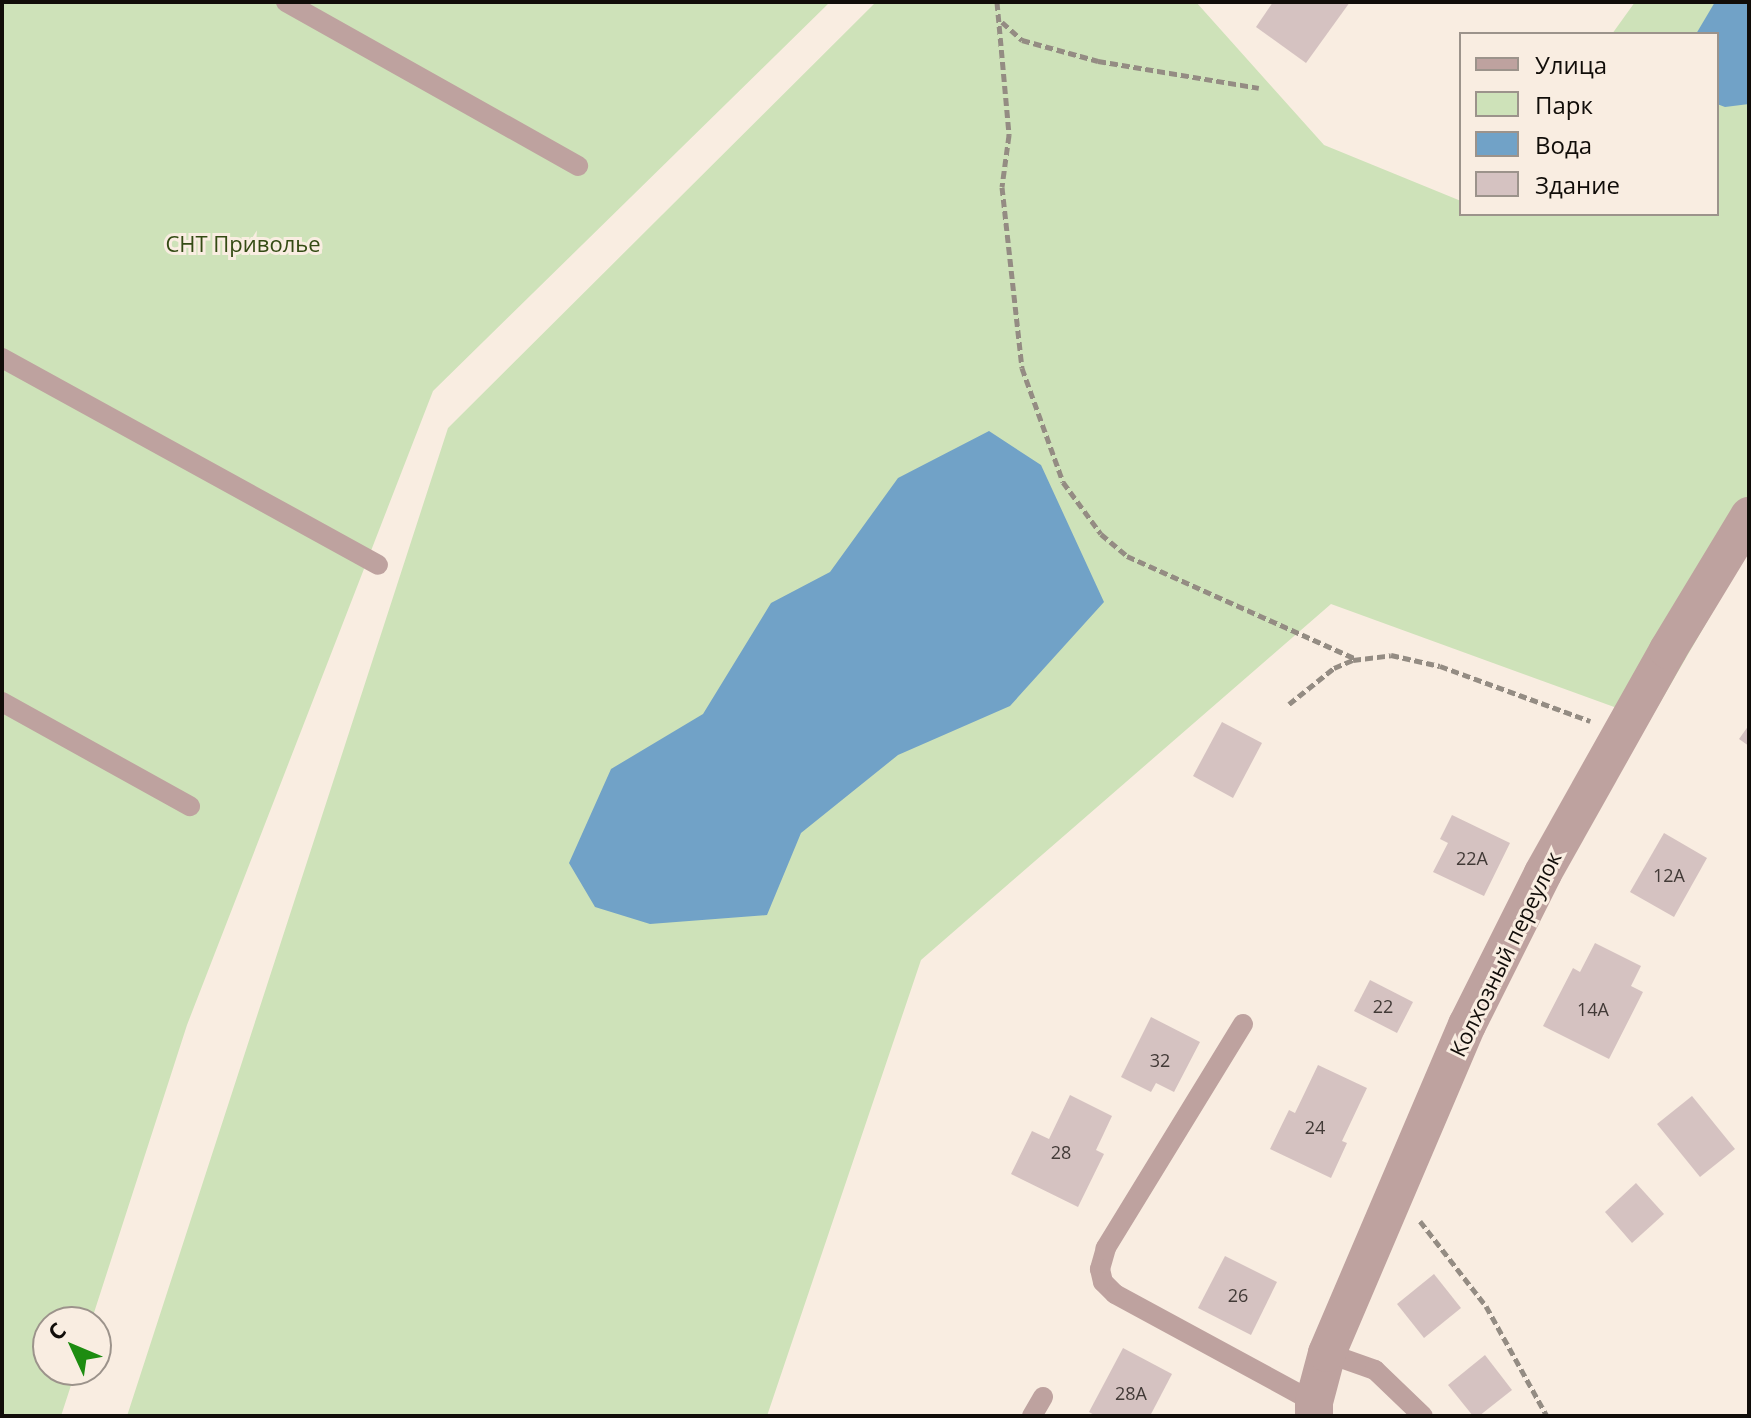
<!DOCTYPE html>
<meta charset="utf-8">
<style>
body{margin:0}
#map{position:relative;width:1751px;height:1418px;overflow:hidden;background:#f9ede1;font-family:"Open Sans",sans-serif}
div>[style]{position:absolute}
[style*='--x']{left:calc(var(--x)*1px);top:calc(var(--y)*1px);width:calc(var(--w)*1px);rotate:calc(var(--a)*1deg)}
.green>*{inset:0;background:#cee2b9}
.water>*{inset:0;background:#71a2c7}
.building>*{inset:0;background:#d5c2c1}
.path>*{height:5px;margin-top:-2.5px;transform-origin:0;background:repeating-linear-gradient(90deg,#948c83 0 8px,transparent 0 12px)}
.lane>*{height:20px;margin:-10px;padding:0 10px;transform-origin:10px;border-radius:10px;background:#bea29f}
.street>*{height:38px;margin:-19px;padding:0 19px;transform-origin:19px;border-radius:19px;background:#bea29f}
span{translate:-50% -50%;white-space:nowrap;text-align:center;line-height:1.15;-webkit-text-stroke:6px #f9ede1;paint-order:stroke}
.number-label{font-size:18px;color:#423a37}
.number-label span{-webkit-text-stroke-width:0}
.park-label{font-size:22px;color:#344b14}
.street-label{font-size:22px;color:#110d09}
.frame{position:absolute;inset:0;border:4px solid #110d09;pointer-events:none}
.legend{position:absolute;left:1459px;top:32px;width:260px;height:184px;box-sizing:border-box;background:#f9ede1;border:2px solid #9c938b;margin:0;padding:10px 14px;list-style:none;font-size:24px;color:#110d09}
.legend li{display:flex;align-items:center;gap:16px;height:40px}
.legend b{width:40px;border:2px solid #9c938b}
.north{position:absolute;left:32px;top:1306px;width:80px;height:80px;box-sizing:border-box;background:#f9ede1;border:2px solid #9c938b;border-radius:50%;rotate:314deg;font-size:22px;font-weight:700;line-height:32px;text-align:center;color:#110d09}
.north::after{content:'';display:block;margin:auto;width:28px;height:36px;background:#1d8c10;clip-path:polygon(50% 0,100% 100%,50% 72%,0 100%)}
</style>
<div id="map">
<div class="green">
<i style="clip-path:polygon(2px 2px,830px 2px,433px 391px,187px 1025px,91px 1322px,48px 1322px,48px 1370px,76px 1370px,61px 1416px,2px 1416px)"></i>
<i style="clip-path:polygon(876px 2px,1196px 2px,1324px 145px,1461px 201px,1461px 214px,1717px 214px,1717px 34px,1612px 34px,1635px 2px,1749px 2px,1749px 549px,1650px 720px,1331px 604px,921px 960px,767px 1416px,127px 1416px,448px 428px)"></i>
</div>
<div class="water">
<i style="clip-path:polygon(1715px 2px,1749px 2px,1749px 104px,1725px 107px,1717px 104px,1717px 34px,1696px 34px)"></i>
<i style="clip-path:polygon(989px 431px,1041px 465px,1104px 602px,1010px 706px,898px 755px,801px 833px,767px 915px,650px 924px,595px 907px,569px 863px,611px 769px,703px 714px,771px 603px,830px 572px,898px 478px)"></i>
</div>
<div class="building">
<i style="clip-path:polygon(1273px 2px,1350px 2px,1306px 63px,1256px 27px)"></i>
<i style="clip-path:polygon(1222px 722px,1262px 743px,1233px 798px,1193px 776px)"></i>
<i style="clip-path:polygon(1749px 725px,1749px 746px,1739px 739px)"></i>
<i style="clip-path:polygon(1452px 815px,1510px 843px,1484px 896px,1433px 872px,1448px 843px,1440px 839px)"></i>
<i style="clip-path:polygon(1664px 833px,1707px 858px,1674px 917px,1630px 892px)"></i>
<i style="clip-path:polygon(1595px 943px,1641px 966px,1631px 986px,1643px 992px,1609px 1059px,1543px 1026px,1573px 968px,1580px 972px)"></i>
<i style="clip-path:polygon(1370px 980px,1413px 1002px,1397px 1033px,1354px 1011px)"></i>
<i style="clip-path:polygon(1151px 1017px,1200px 1042px,1174px 1092px,1156px 1083px,1151px 1092px,1121px 1077px)"></i>
<i style="clip-path:polygon(1318px 1065px,1367px 1088px,1342px 1141px,1347px 1143px,1331px 1178px,1270px 1149px,1289px 1110px,1295px 1113px)"></i>
<i style="clip-path:polygon(1070px 1095px,1112px 1116px,1096px 1150px,1104px 1154px,1078px 1207px,1011px 1174px,1032px 1131px,1049px 1139px)"></i>
<i style="clip-path:polygon(1692px 1096px,1735px 1149px,1700px 1177px,1657px 1124px)"></i>
<i style="clip-path:polygon(1636px 1183px,1664px 1214px,1632px 1243px,1605px 1212px)"></i>
<i style="clip-path:polygon(1225px 1256px,1277px 1282px,1251px 1335px,1198px 1308px)"></i>
<i style="clip-path:polygon(1434px 1274px,1461px 1308px,1424px 1338px,1397px 1304px)"></i>
<i style="clip-path:polygon(1123px 1348px,1172px 1374px,1150px 1416px,1096px 1416px,1089px 1412px)"></i>
<i style="clip-path:polygon(1485px 1355px,1512px 1390px,1479px 1416px,1473px 1416px,1448px 1385px)"></i>
</div>
<div class="path">
<i style="--x:997;--y:2;--w:134;--a:84.8"></i>
<i style="--x:1009;--y:135;--w:52;--a:97.7"></i>
<i style="--x:1002;--y:187;--w:182;--a:83.7"></i>
<i style="--x:1022;--y:368;--w:121;--a:70.2"></i>
<i style="--x:1063;--y:482;--w:64;--a:53.8"></i>
<i style="--x:1101;--y:534;--w:34;--a:40"></i>
<i style="--x:1127;--y:556;--w:251;--a:24.2"></i>
<i style="--x:1002;--y:22;--w:27;--a:42"></i>
<i style="--x:1022;--y:40;--w:79;--a:15.4"></i>
<i style="--x:1098;--y:61;--w:163;--a:9.5"></i>
<i style="--x:1289;--y:704;--w:58;--a:-38.7"></i>
<i style="--x:1334;--y:668;--w:21;--a:-23"></i>
<i style="--x:1353;--y:660;--w:38;--a:-7"></i>
<i style="--x:1391;--y:655;--w:50;--a:12.7"></i>
<i style="--x:1440;--y:666;--w:160;--a:20.1"></i>
<i style="--x:1420;--y:1221;--w:108;--a:52.2"></i>
<i style="--x:1486;--y:1306;--w:126;--a:61"></i>
</div>
<div class="lane">
<i style="--x:286;--y:2;--w:335;--a:29.3"></i>
<i style="--x:2;--y:358;--w:429;--a:28.8"></i>
<i style="--x:2;--y:702;--w:215;--a:29"></i>
<i style="--x:1243;--y:1024;--w:263;--a:121.5"></i>
<i style="--x:1106;--y:1248;--w:22;--a:106"></i>
<i style="--x:1100;--y:1269;--w:13;--a:77"></i>
<i style="--x:1103;--y:1282;--w:17;--a:45"></i>
<i style="--x:1115;--y:1294;--w:226;--a:28.5"></i>
<i style="--x:1327;--y:1353;--w:51;--a:19.5"></i>
<i style="--x:1375;--y:1370;--w:66;--a:43.8"></i>
<i style="--x:1032;--y:1416;--w:22;--a:-60"></i>
</div>
<div class="street">
<i style="--x:1314;--y:1416;--w:14;--a:-90"></i>
<i style="--x:1314;--y:1402;--w:51;--a:-75.1"></i>
<i style="--x:1327;--y:1353;--w:357;--a:-66.9"></i>
<i style="--x:1467;--y:1025;--w:170;--a:-63.4"></i>
<i style="--x:1543;--y:873;--w:256;--a:-60.7"></i>
<i style="--x:1668;--y:650;--w:157;--a:-58.8"></i>
</div>
<div class="number-label">
<span style="left:1472px;top:858px">22А</span>
<span style="left:1669px;top:875px">12А</span>
<span style="left:1383px;top:1006px">22</span>
<span style="left:1593px;top:1009px">14А</span>
<span style="left:1160px;top:1060px">32</span>
<span style="left:1315px;top:1127px">24</span>
<span style="left:1061px;top:1152px">28</span>
<span style="left:1238px;top:1295px">26</span>
<span style="left:1131px;top:1393px">28А</span>
</div>
<div class="park-label">
<span style="left:243px;top:244px">СНТ Приволье</span>
</div>
<div class="street-label">
<span style="left:1505px;top:954px;rotate:-64deg">Колхозный переулок</span>
</div>
<div class="frame"></div>
<ul class="legend">
<li><b style="height:10px;background:#bea29f"></b>Улица</li>
<li><b style="height:22px;background:#cee2b9"></b>Парк</li>
<li><b style="height:22px;background:#71a2c7"></b>Вода</li>
<li><b style="height:22px;background:#d5c2c1"></b>Здание</li>
</ul>
<div class="north">С</div>
</div>
